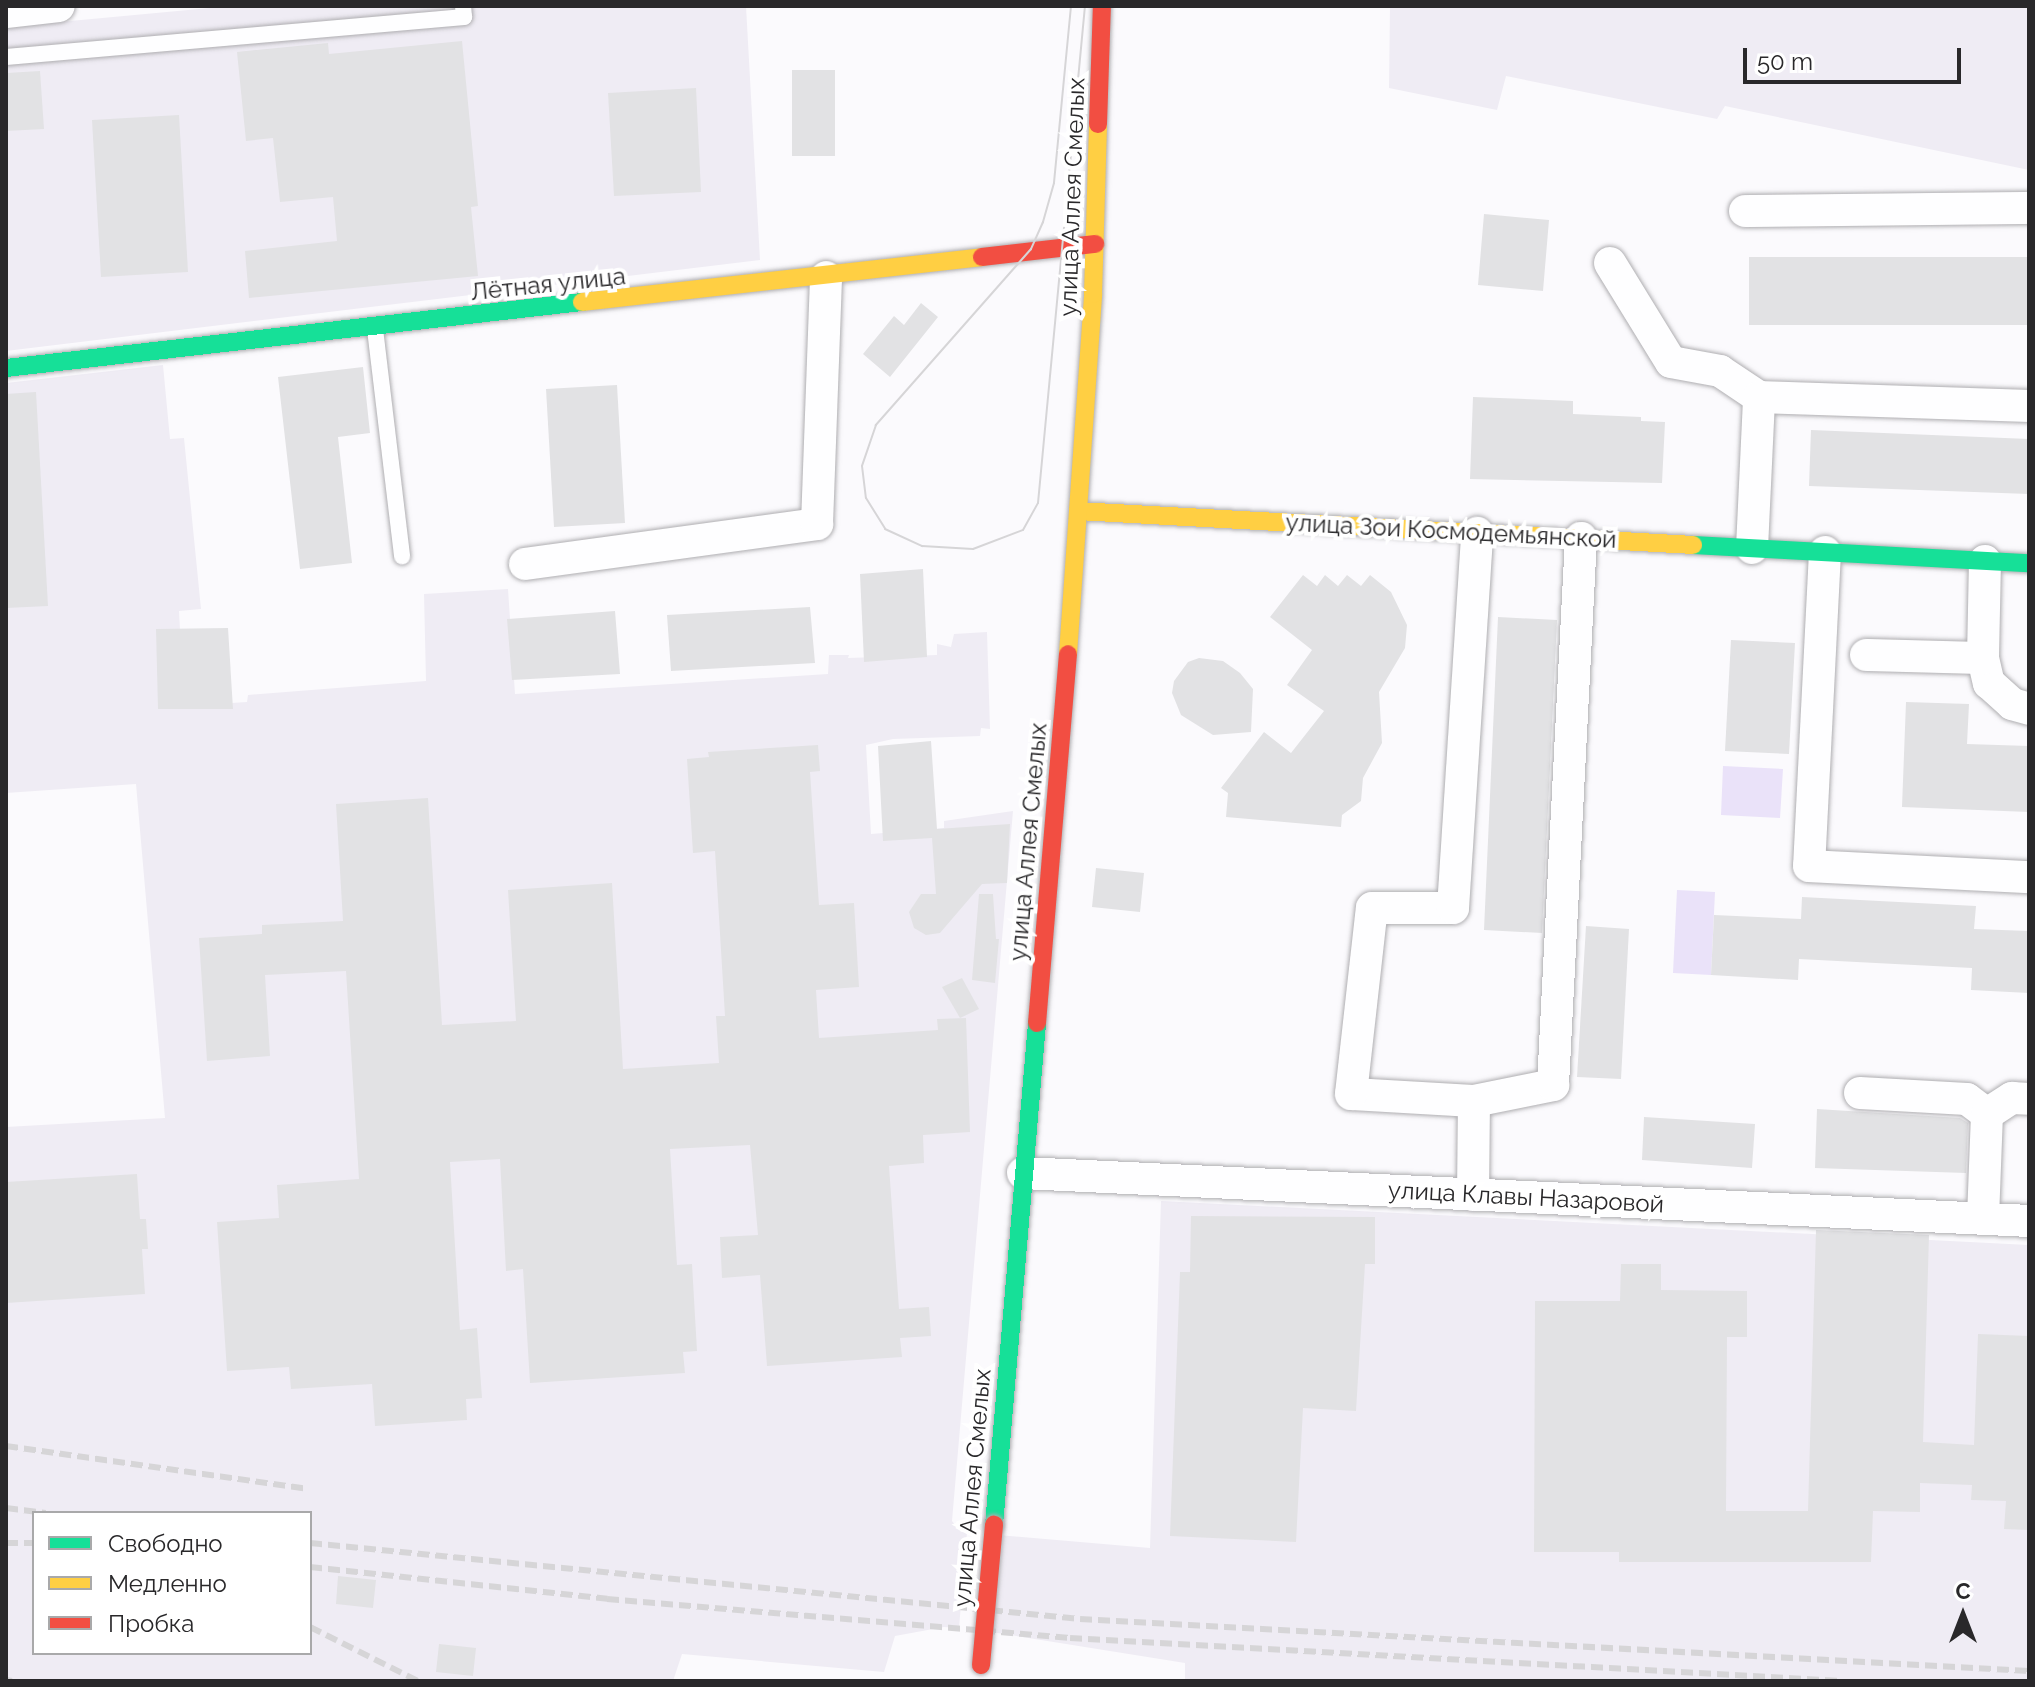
<!DOCTYPE html>
<meta charset="utf-8">
<style>
body{margin:0}
#map{position:relative;width:2035px;height:1687px;overflow:hidden;background:#fbfafd;font-family:Raleway,sans-serif}
div>[style]{position:absolute}
[style*='--x']{left:calc(var(--x)*1px);top:calc(var(--y)*1px);width:calc(var(--w)*1px);rotate:calc(var(--a)*1deg)}
.built>*{inset:0;background:#efecf4}
.green>*{inset:0;background:#eae2f9}
.building>*{inset:0;background:#e2e2e4}
.roads{filter:drop-shadow(0 0 2px #afaeb1) drop-shadow(0 0 2px #afaeb1)}
.lane>*{height:16px;margin:-8px;padding:0 8px;transform-origin:8px;border-radius:8px;background:#fefeff}
.street>*{height:32px;margin:-16px;padding:0 16px;transform-origin:16px;border-radius:16px;background:#fefeff}
.fast>*{height:18px;margin:-9px;padding:0 9px;transform-origin:9px;border-radius:9px;background:#16e098}
.slow>*{height:18px;margin:-9px;padding:0 9px;transform-origin:9px;border-radius:9px;background:#ffcf43}
.jam>*{height:18px;margin:-9px;padding:0 9px;transform-origin:9px;border-radius:9px;background:#f24e42}
.tram>*{height:2px;margin:-1px;padding:0 1px;transform-origin:1px;border-radius:1px;background:#d6d5d7}
.rail>*{height:6px;margin-top:-3px;transform-origin:0;background:repeating-linear-gradient(90deg,#d6d5d7 0 12px,transparent 0 18px)}
.bridges{filter:drop-shadow(0 0 2px #afaeb1) drop-shadow(0 0 2px #afaeb1)}
.jam-bridge>*{height:18px;margin:-9px;padding:0 9px;transform-origin:9px;border-radius:9px;background:#f24e42}
span{translate:-50% -50%;white-space:nowrap;text-align:center;line-height:1.15;-webkit-text-stroke:8px #fff;paint-order:stroke}
.street-label{font-size:24px;color:#29282a}
.frame{position:absolute;inset:0;border:8px solid #29282a;pointer-events:none}
.legend{position:absolute;left:32px;top:1511px;width:280px;height:144px;box-sizing:border-box;background:#fff;border:2px solid #a9a9aa;margin:0;padding:10px 14px;list-style:none;font-size:24px;color:#29282a}
.legend li{display:flex;align-items:center;gap:16px;height:40px}
.legend b{width:40px;border:2px solid #a9a9aa}
.north{position:absolute;left:1923px;top:1575px;width:80px;height:80px;-webkit-text-stroke:6px #fff;paint-order:stroke;rotate:0deg;font-size:22px;font-weight:700;line-height:32px;text-align:center;color:#29282a}
.north::after{content:'';display:block;margin:auto;width:28px;height:36px;background:#29282a;clip-path:polygon(50% 0,100% 100%,50% 72%,0 100%)}
.scale{position:absolute;left:1743px;top:48px;width:218px;height:36px;box-sizing:border-box;border:4px solid #29282a;border-top:0;padding-left:10px;font-size:24px;line-height:28px;white-space:nowrap;color:#29282a;-webkit-text-stroke:6px #fff;paint-order:stroke}
</style>
<div id="map">
<div class="built">
<i style="clip-path:polygon(231px 6px,746px 6px,760px 260px,6px 351px,6px 27px)"></i>
<i style="clip-path:polygon(1390px 6px,2029px 6px,2029px 170px,1725px 106px,1717px 119px,1506px 76px,1497px 110px,1389px 88px)"></i>
<i style="clip-path:polygon(evenodd,163px 365px,170px 439px,184px 438px,201px 609px,179px 611px,184px 706px,247px 702px,248px 695px,426px 681px,424px 594px,508px 589px,515px 694px,828px 674px,829px 655px,849px 655px,848px 658px,937px 655px,937px 644px,951px 647px,954px 634px,987px 632px,990px 729px,981px 728px,980px 736px,893px 739px,866px 745px,871px 834px,944px 828px,944px 821px,1013px 811px,952px 1521px,961px 1532px,967px 1532px,959px 1628px,944px 1627px,895px 1636px,884px 1672px,682px 1654px,673px 1681px,6px 1681px,6px 1127px,165px 1118px,136px 784px,6px 793px,6px 383px,163px 365px,34px 1513px,310px 1513px,310px 1653px,34px 1653px,34px 1513px)"></i>
<i style="clip-path:polygon(1161px 1201px,2029px 1245px,2029px 1681px,1185px 1681px,1185px 1663px,979px 1630px,987px 1534px,1150px 1548px)"></i>
</div>
<div class="green">
<i style="clip-path:polygon(1723px 766px,1783px 769px,1780px 818px,1721px 815px)"></i>
<i style="clip-path:polygon(1677px 890px,1715px 892px,1711px 975px,1673px 973px)"></i>
</div>
<div class="building">
<i style="clip-path:polygon(462px 41px,478px 206px,471px 207px,478px 276px,249px 298px,245px 251px,337px 241px,333px 197px,280px 202px,273px 138px,246px 141px,237px 52px,328px 43px,329px 54px)"></i>
<i style="clip-path:polygon(792px 70px,835px 70px,835px 156px,792px 156px)"></i>
<i style="clip-path:polygon(40px 71px,44px 129px,6px 131px,6px 73px)"></i>
<i style="clip-path:polygon(696px 88px,701px 192px,614px 196px,608px 93px)"></i>
<i style="clip-path:polygon(179px 115px,188px 272px,101px 277px,92px 120px)"></i>
<i style="clip-path:polygon(1484px 214px,1549px 220px,1543px 291px,1478px 285px)"></i>
<i style="clip-path:polygon(1749px 257px,2029px 257px,2029px 325px,1749px 325px)"></i>
<i style="clip-path:polygon(921px 303px,938px 317px,890px 377px,863px 354px,894px 316px,904px 325px)"></i>
<i style="clip-path:polygon(363px 367px,370px 433px,338px 437px,352px 563px,300px 569px,278px 377px)"></i>
<i style="clip-path:polygon(617px 385px,625px 523px,554px 527px,546px 389px)"></i>
<i style="clip-path:polygon(36px 392px,48px 606px,6px 608px,6px 394px)"></i>
<i style="clip-path:polygon(1473px 397px,1573px 401px,1573px 414px,1641px 417px,1641px 421px,1665px 422px,1662px 483px,1470px 479px)"></i>
<i style="clip-path:polygon(1811px 430px,2029px 439px,2029px 494px,1809px 486px)"></i>
<i style="clip-path:polygon(923px 569px,927px 657px,864px 662px,860px 574px)"></i>
<i style="clip-path:polygon(1303px 575px,1317px 586px,1325px 575px,1338px 586px,1347px 575px,1361px 586px,1370px 575px,1391px 592px,1407px 625px,1405px 648px,1379px 692px,1382px 743px,1363px 778px,1361px 801px,1342px 815px,1341px 827px,1226px 817px,1228px 793px,1221px 788px,1264px 732px,1291px 753px,1324px 711px,1287px 685px,1312px 650px,1270px 617px)"></i>
<i style="clip-path:polygon(810px 607px,815px 663px,671px 671px,667px 615px)"></i>
<i style="clip-path:polygon(615px 611px,620px 674px,512px 680px,507px 619px)"></i>
<i style="clip-path:polygon(1498px 617px,1557px 620px,1542px 933px,1484px 930px)"></i>
<i style="clip-path:polygon(228px 628px,233px 709px,158px 709px,156px 629px)"></i>
<i style="clip-path:polygon(1731px 640px,1795px 643px,1789px 754px,1725px 751px)"></i>
<i style="clip-path:polygon(1199px 658px,1223px 661px,1240px 673px,1253px 689px,1251px 732px,1213px 735px,1181px 715px,1172px 693px,1174px 681px,1188px 662px)"></i>
<i style="clip-path:polygon(1906px 702px,1969px 704px,1967px 744px,2029px 746px,2029px 812px,1902px 807px)"></i>
<i style="clip-path:polygon(931px 741px,937px 829px,1010px 824px,1007px 883px,982px 884px,940px 933px,926px 935px,914px 928px,909px 912px,921px 894px,936px 894px,932px 838px,883px 841px,878px 746px)"></i>
<i style="clip-path:polygon(818px 745px,820px 771px,810px 772px,819px 905px,854px 903px,859px 987px,816px 990px,819px 1038px,938px 1030px,937px 1019px,966px 1018px,970px 1132px,923px 1135px,924px 1163px,889px 1166px,899px 1309px,929px 1307px,931px 1336px,900px 1338px,902px 1357px,767px 1366px,760px 1275px,722px 1278px,720px 1237px,758px 1235px,750px 1145px,670px 1149px,677px 1265px,692px 1264px,697px 1351px,683px 1352px,685px 1373px,530px 1383px,523px 1269px,506px 1271px,500px 1159px,450px 1162px,460px 1330px,477px 1328px,482px 1398px,466px 1399px,467px 1420px,375px 1426px,372px 1384px,291px 1389px,289px 1367px,227px 1371px,217px 1222px,279px 1218px,277px 1185px,359px 1179px,346px 971px,265px 975px,270px 1056px,207px 1061px,199px 938px,262px 934px,262px 925px,343px 921px,336px 804px,428px 798px,442px 1025px,516px 1021px,508px 890px,612px 883px,623px 1069px,719px 1063px,716px 1016px,725px 1016px,715px 851px,693px 853px,687px 759px,709px 757px,708px 752px)"></i>
<i style="clip-path:polygon(1096px 868px,1144px 873px,1140px 912px,1092px 907px)"></i>
<i style="clip-path:polygon(979px 894px,993px 894px,996px 939px,999px 939px,995px 983px,972px 980px)"></i>
<i style="clip-path:polygon(1802px 897px,1976px 906px,1974px 929px,2029px 931px,2029px 993px,1971px 990px,1972px 968px,1799px 959px,1798px 980px,1711px 975px,1714px 915px,1801px 919px)"></i>
<i style="clip-path:polygon(1586px 926px,1629px 929px,1621px 1079px,1577px 1077px)"></i>
<i style="clip-path:polygon(962px 978px,979px 1009px,960px 1018px,942px 987px)"></i>
<i style="clip-path:polygon(1817px 1109px,1960px 1118px,1968px 1123px,1966px 1173px,1815px 1168px)"></i>
<i style="clip-path:polygon(1644px 1117px,1755px 1124px,1752px 1168px,1642px 1160px)"></i>
<i style="clip-path:polygon(137px 1174px,140px 1219px,146px 1219px,148px 1249px,142px 1249px,145px 1294px,6px 1303px,6px 1182px)"></i>
<i style="clip-path:polygon(1191px 1216px,1375px 1217px,1375px 1264px,1365px 1264px,1356px 1411px,1303px 1408px,1296px 1542px,1170px 1536px,1180px 1272px,1190px 1272px)"></i>
<i style="clip-path:polygon(1816px 1230px,1929px 1235px,1923px 1442px,1974px 1445px,1978px 1334px,2029px 1336px,2029px 1530px,2004px 1529px,2006px 1501px,1971px 1500px,1972px 1485px,1920px 1483px,1920px 1512px,1873px 1511px,1871px 1562px,1619px 1562px,1619px 1552px,1534px 1552px,1535px 1301px,1620px 1301px,1621px 1264px,1661px 1264px,1661px 1290px,1747px 1291px,1747px 1337px,1727px 1337px,1726px 1511px,1808px 1511px)"></i>
<i style="clip-path:polygon(338px 1576px,376px 1580px,373px 1608px,336px 1604px)"></i>
<i style="clip-path:polygon(439px 1644px,476px 1648px,473px 1676px,436px 1672px)"></i>
</div>
<div class="roads">
<div class="lane">
<i style="--x:6;--y:57;--w:460;--a:-5"></i>
<i style="--x:464;--y:17;--w:11;--a:-95"></i>
<i style="--x:375;--y:329;--w:229;--a:83.2"></i>
</div>
<div class="street">
<i style="--x:6;--y:12;--w:53;--a:-6.5"></i>
<i style="--x:1745;--y:211;--w:284;--a:-0.6"></i>
<i style="--x:1610;--y:263;--w:116;--a:58.4"></i>
<i style="--x:1671;--y:362;--w:50;--a:10.4"></i>
<i style="--x:1720;--y:371;--w:47;--a:33.7"></i>
<i style="--x:1752;--y:548;--w:151;--a:-87.3"></i>
<i style="--x:1759;--y:397;--w:270;--a:1.9"></i>
<i style="--x:1825;--y:552;--w:314;--a:92.9"></i>
<i style="--x:1809;--y:866;--w:220;--a:2.9"></i>
<i style="--x:1985;--y:561;--w:97;--a:91.2"></i>
<i style="--x:1983;--y:658;--w:26;--a:77"></i>
<i style="--x:1989;--y:683;--w:31;--a:42"></i>
<i style="--x:2012;--y:704;--w:18;--a:16"></i>
<i style="--x:525;--y:564;--w:295;--a:-7.8"></i>
<i style="--x:817;--y:524;--w:247;--a:-87.9"></i>
<i style="--x:1866;--y:655;--w:117;--a:1.5"></i>
<i style="--x:1860;--y:1093;--w:107;--a:3.2"></i>
<i style="--x:1967;--y:1099;--w:25;--a:37"></i>
<i style="--x:1987;--y:1114;--w:104;--a:92.2"></i>
<i style="--x:1474;--y:1101;--w:123;--a:-176.7"></i>
<i style="--x:1351;--y:1094;--w:187;--a:-83.6"></i>
<i style="--x:1372;--y:908;--w:81;--a:0"></i>
<i style="--x:1453;--y:908;--w:376;--a:-86.3"></i>
<i style="--x:1987;--y:1114;--w:30;--a:-33"></i>
<i style="--x:2012;--y:1098;--w:17;--a:3"></i>
<i style="--x:1023;--y:1173;--w:1007;--a:2.73"></i>
<i style="--x:1473;--y:1195;--w:94;--a:-89.4"></i>
<i style="--x:1474;--y:1101;--w:81;--a:-11.4"></i>
<i style="--x:1553;--y:1085;--w:548;--a:-87.07"></i>
</div>
<div class="fast">
<i style="--x:6;--y:368;--w:580;--a:-6.54"></i>
<i style="--x:1693;--y:545;--w:336;--a:3.1"></i>
<i style="--x:994;--y:1525;--w:504;--a:-85.1"></i>
</div>
<div class="slow">
<i style="--x:582;--y:302;--w:403;--a:-6.4"></i>
<i style="--x:1078;--y:511;--w:616;--a:3.16"></i>
<i style="--x:1068;--y:654;--w:361;--a:-86"></i>
<i style="--x:1093;--y:294;--w:170;--a:-88.3"></i>
</div>
<div class="jam">
<i style="--x:1098;--y:124;--w:118;--a:-88.1"></i>
<i style="--x:982;--y:257;--w:114;--a:-6.6"></i>
<i style="--x:1037;--y:1023;--w:370;--a:-85.2"></i>
</div>
</div>
<div class="tram">
<i style="--x:1071;--y:6;--w:178;--a:95.5"></i>
<i style="--x:1054;--y:183;--w:41;--a:105.8"></i>
<i style="--x:1043;--y:222;--w:30;--a:114"></i>
<i style="--x:1031;--y:249;--w:235;--a:131.4"></i>
<i style="--x:876;--y:425;--w:43;--a:108.9"></i>
<i style="--x:862;--y:466;--w:32;--a:83"></i>
<i style="--x:866;--y:498;--w:36;--a:58"></i>
<i style="--x:885;--y:529;--w:41;--a:24.7"></i>
<i style="--x:922;--y:546;--w:51;--a:3.4"></i>
<i style="--x:973;--y:549;--w:53;--a:-20.8"></i>
<i style="--x:1023;--y:530;--w:31;--a:-61"></i>
<i style="--x:1038;--y:503;--w:499;--a:-84.6"></i>
</div>
<div class="rail">
<i style="--x:6;--y:1446;--w:304;--a:8.1"></i>
<i style="--x:6;--y:1508;--w:40;--a:7.1"></i>
<i style="--x:6;--y:1543;--w:28;--a:0"></i>
<i style="--x:310;--y:1543;--w:774;--a:5.64"></i>
<i style="--x:1080;--y:1619;--w:950;--a:3.14"></i>
<i style="--x:310;--y:1567;--w:299;--a:6.1"></i>
<i style="--x:607;--y:1599;--w:465;--a:4.8"></i>
<i style="--x:1070;--y:1638;--w:772;--a:3.19"></i>
<i style="--x:310;--y:1627;--w:121;--a:26.6"></i>
<i style="--x:6;--y:1680;--w:6;--a:9"></i>
</div>
<div class="bridges">
<div class="jam-bridge">
<i style="--x:981;--y:1665;--w:141;--a:-84.7"></i>
</div>
</div>
<div class="street-label">
<span style="left:1072px;top:197px;rotate:-88deg">улица Аллея Смелых</span>
<span style="left:548px;top:284px;rotate:-6deg">Лётная улица</span>
<span style="left:1451px;top:531px;rotate:3deg">улица Зои Космодемьянской</span>
<span style="left:1028px;top:842px;rotate:-85deg">улица Аллея Смелых</span>
<span style="left:1526px;top:1197px;rotate:3deg">улица Клавы Назаровой</span>
<span style="left:972px;top:1488px;rotate:-85deg">улица Аллея Смелых</span>
</div>
<div class="frame"></div>
<ul class="legend">
<li><b style="height:10px;background:#16e098"></b>Свободно</li>
<li><b style="height:10px;background:#ffcf43"></b>Медленно</li>
<li><b style="height:10px;background:#f24e42"></b>Пробка</li>
</ul>
<div class="north">С</div>
<div class="scale">50 m</div>
</div>
